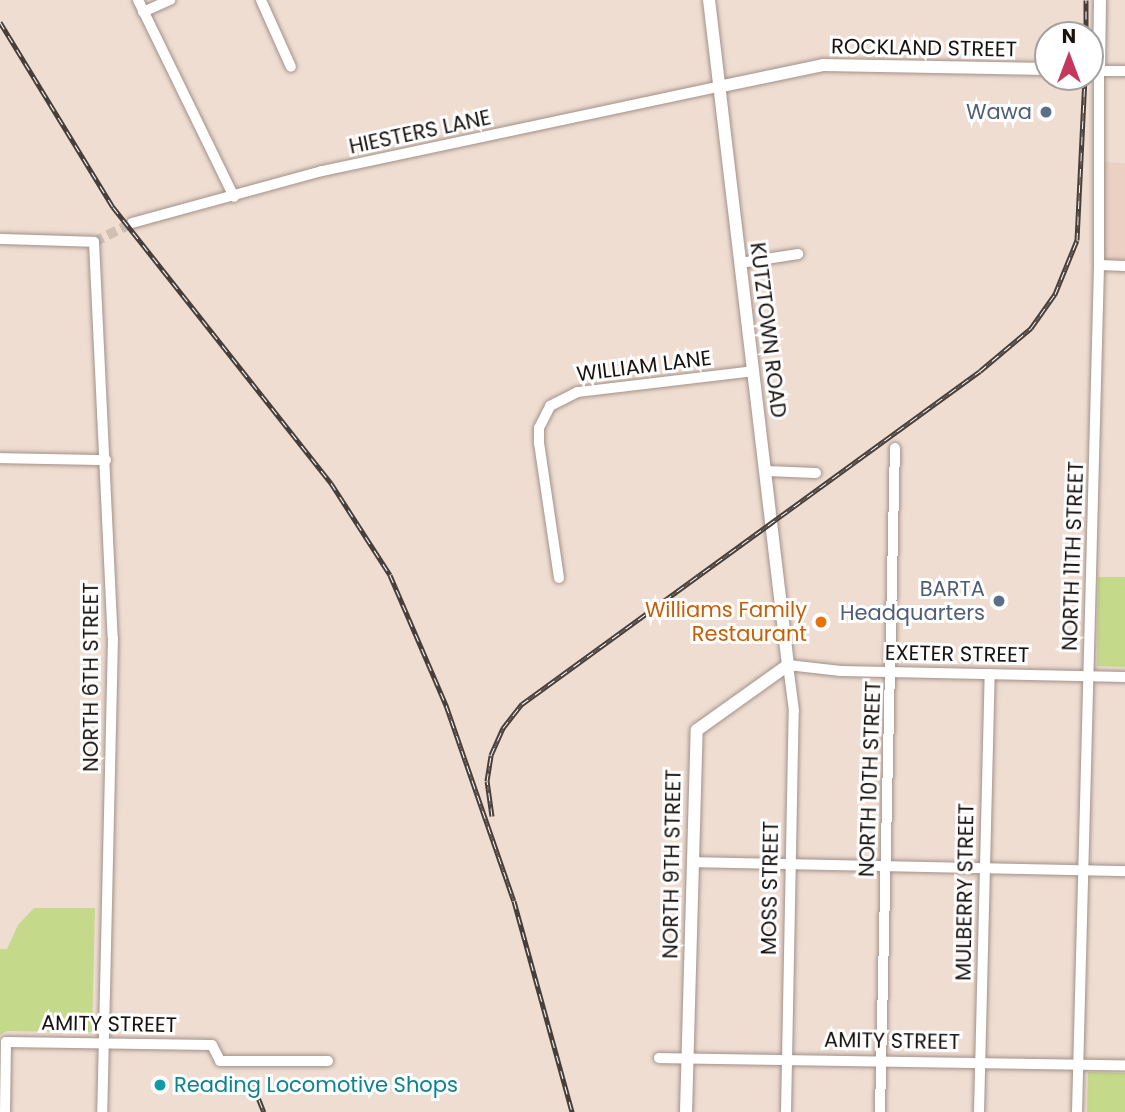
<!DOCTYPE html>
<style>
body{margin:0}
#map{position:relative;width:1125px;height:1112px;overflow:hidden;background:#efddd2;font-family:Poppins,sans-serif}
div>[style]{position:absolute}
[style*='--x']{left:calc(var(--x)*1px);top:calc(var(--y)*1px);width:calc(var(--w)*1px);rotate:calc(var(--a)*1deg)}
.built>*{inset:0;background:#ebd1c3}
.green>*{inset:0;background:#c4d989}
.minor-tunnel>*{height:10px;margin-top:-5px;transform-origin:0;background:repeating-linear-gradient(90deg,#cfbfb5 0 10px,transparent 0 15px)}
.roads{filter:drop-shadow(0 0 2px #a29188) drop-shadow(0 0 2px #a29188)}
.minor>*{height:10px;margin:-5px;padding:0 5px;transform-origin:5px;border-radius:5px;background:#fff}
.major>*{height:12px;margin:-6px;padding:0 6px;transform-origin:6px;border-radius:6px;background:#fff}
.rail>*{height:5px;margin-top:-2.5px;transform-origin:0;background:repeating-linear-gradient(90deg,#fff 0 8px,#483f3b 0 16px);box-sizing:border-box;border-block:2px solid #483f3b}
.dots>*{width:19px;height:19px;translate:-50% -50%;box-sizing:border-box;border:4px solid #fff;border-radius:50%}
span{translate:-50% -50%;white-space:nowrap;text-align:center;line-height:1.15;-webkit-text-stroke:6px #fff;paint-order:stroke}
.street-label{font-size:21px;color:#191310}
.service-label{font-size:21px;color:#4e5e75}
.right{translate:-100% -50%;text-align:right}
.food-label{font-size:21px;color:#c56008}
.culture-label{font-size:21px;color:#0d838f}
.left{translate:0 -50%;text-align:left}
.north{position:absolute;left:1034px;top:21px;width:70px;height:70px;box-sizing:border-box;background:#fff;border:2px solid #a3a19f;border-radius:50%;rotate:0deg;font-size:19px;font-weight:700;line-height:28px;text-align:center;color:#191310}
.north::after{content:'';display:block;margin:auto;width:24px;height:32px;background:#c6375e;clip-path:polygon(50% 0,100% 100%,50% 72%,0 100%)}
</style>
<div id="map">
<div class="built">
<i style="clip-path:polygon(1100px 162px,1125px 163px,1125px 266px,1099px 265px)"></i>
</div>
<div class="green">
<i style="clip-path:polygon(1098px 577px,1125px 577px,1125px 667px,1097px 666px)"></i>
<i style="clip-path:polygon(34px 908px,95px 908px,92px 1032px,7px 1031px,0 1035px,0 949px,7px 949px,18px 925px)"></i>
<i style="clip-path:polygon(1088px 1072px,1125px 1073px,1125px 1112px,1087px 1112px)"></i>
</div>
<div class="minor-tunnel">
<i style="--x:94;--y:242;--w:42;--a:-26.6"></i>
</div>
<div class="roads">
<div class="minor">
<i style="--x:138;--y:0;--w:219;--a:64"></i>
<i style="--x:261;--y:0;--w:73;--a:65.9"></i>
<i style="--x:143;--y:12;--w:30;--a:-24"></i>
<i style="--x:132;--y:223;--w:197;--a:-15.3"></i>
<i style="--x:322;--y:171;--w:405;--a:-12"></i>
<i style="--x:0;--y:239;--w:94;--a:1.8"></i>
<i style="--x:94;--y:242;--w:396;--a:87.3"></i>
<i style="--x:113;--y:638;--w:474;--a:91.3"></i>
<i style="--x:740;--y:263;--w:59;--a:-8.8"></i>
<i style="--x:1099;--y:265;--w:26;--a:2"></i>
<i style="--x:0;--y:458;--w:106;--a:1.1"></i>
<i style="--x:766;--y:471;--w:50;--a:2.3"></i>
<i style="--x:559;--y:578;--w:136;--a:-98.4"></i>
<i style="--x:539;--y:443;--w:15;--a:-90"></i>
<i style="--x:539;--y:428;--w:25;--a:-63"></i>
<i style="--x:550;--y:406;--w:31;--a:-27"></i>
<i style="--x:578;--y:392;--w:177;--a:-6.8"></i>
<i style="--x:692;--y:862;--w:433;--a:1.2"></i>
<i style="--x:659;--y:1058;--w:466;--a:0.9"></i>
<i style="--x:5;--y:1112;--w:70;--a:-89.2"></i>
<i style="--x:6;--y:1042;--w:206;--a:0.8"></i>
<i style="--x:212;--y:1045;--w:18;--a:63"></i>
<i style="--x:220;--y:1061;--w:108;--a:0"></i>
<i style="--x:786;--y:1112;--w:401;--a:-88.9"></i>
<i style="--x:794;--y:711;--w:46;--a:-97.4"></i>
<i style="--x:788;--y:665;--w:53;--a:6.5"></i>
<i style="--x:841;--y:671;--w:284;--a:1.2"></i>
<i style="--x:880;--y:1112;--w:664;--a:-88.71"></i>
<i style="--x:979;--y:1112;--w:438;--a:-88.6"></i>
<i style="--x:1077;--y:1112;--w:847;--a:-88.51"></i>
<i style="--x:1099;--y:265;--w:194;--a:-90"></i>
<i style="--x:1099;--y:71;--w:26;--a:0"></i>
</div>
<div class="major">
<i style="--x:1090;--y:70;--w:9;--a:6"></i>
<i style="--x:1099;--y:71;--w:71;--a:-89.2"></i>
<i style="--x:718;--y:87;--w:107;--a:-11.8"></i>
<i style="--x:823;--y:65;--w:225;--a:1"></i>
<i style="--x:686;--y:1112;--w:382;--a:-88.4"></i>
<i style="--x:697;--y:730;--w:112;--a:-35.5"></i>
<i style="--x:788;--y:665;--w:670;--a:-96.77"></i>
</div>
</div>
<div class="rail">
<i style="--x:0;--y:22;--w:217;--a:58.6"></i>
<i style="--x:113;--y:207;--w:352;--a:51.7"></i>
<i style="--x:331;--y:483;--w:109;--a:57.3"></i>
<i style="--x:390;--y:575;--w:142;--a:66.7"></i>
<i style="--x:446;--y:705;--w:207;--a:70.9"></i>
<i style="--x:514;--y:901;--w:219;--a:74.6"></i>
<i style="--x:1086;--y:35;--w:35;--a:-90"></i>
<i style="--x:492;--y:816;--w:35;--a:-98"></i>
<i style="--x:487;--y:781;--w:26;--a:-81"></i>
<i style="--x:491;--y:755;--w:30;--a:-66"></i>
<i style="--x:503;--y:728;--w:31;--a:-52"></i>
<i style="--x:522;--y:704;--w:566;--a:-36.02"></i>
<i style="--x:980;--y:371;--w:67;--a:-40.1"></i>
<i style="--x:1031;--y:328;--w:42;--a:-54.8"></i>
<i style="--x:1055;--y:294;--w:58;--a:-67.8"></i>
<i style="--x:1077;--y:240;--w:163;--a:-87.2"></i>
<i style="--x:253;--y:1085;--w:29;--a:68"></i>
</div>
<div class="dots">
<i style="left:1046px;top:112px;background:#5c6f8a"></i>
<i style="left:999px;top:601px;background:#5c6f8a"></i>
<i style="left:821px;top:622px;background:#e8710a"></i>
<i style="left:160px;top:1085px;background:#0f9aa8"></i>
</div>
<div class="street-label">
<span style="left:924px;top:48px;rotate:1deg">ROCKLAND STREET</span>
<span style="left:420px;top:132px;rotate:-12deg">HIESTERS LANE</span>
<span style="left:768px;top:330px;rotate:83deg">KUTZTOWN ROAD</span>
<span style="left:644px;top:366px;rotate:-7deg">WILLIAM LANE</span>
<span style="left:1073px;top:556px;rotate:-88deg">NORTH 11TH STREET</span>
<span style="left:957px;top:654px;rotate:1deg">EXETER STREET</span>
<span style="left:91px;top:677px;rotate:-90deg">NORTH 6TH STREET</span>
<span style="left:870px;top:779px;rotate:-88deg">NORTH 10TH STREET</span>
<span style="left:672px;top:864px;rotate:-89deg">NORTH 9TH STREET</span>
<span style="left:770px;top:888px;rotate:-89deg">MOSS STREET</span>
<span style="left:965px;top:892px;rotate:-89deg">MULBERRY STREET</span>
<span style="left:109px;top:1024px;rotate:1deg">AMITY STREET</span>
<span style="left:892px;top:1041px;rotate:1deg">AMITY STREET</span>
</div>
<div class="service-label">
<span class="right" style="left:1032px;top:112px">Wawa</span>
<span class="right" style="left:985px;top:601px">BARTA<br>Headquarters</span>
</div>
<div class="food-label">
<span class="right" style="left:807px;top:622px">Williams Family<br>Restaurant</span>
</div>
<div class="culture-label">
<span class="left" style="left:174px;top:1085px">Reading Locomotive Shops</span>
</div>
<div class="north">N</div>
</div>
